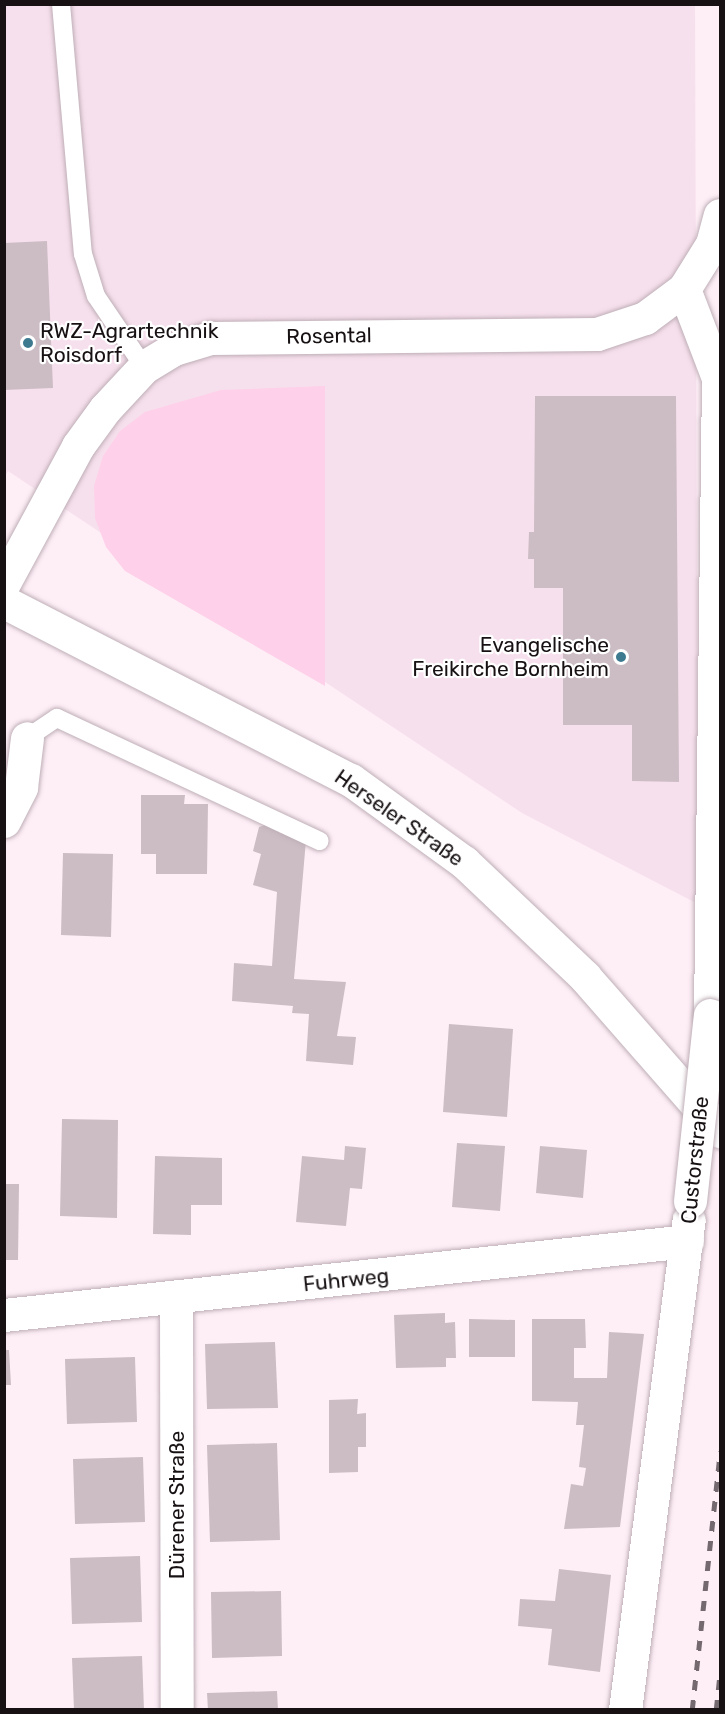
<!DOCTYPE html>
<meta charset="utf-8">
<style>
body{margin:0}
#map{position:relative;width:725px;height:1714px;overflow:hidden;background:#feeef6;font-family:Rubik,sans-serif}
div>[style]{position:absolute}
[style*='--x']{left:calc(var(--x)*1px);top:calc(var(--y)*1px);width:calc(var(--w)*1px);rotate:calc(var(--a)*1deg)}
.built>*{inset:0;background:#f7e0ed}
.green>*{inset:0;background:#fed0e9}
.building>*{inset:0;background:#ccbcc4}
.roads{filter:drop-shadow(0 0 2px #beaeb6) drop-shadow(0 0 2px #beaeb6)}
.service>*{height:18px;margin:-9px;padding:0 9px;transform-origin:9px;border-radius:9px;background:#fff}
.minor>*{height:33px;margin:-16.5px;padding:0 16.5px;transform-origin:16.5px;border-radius:16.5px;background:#fff}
.secondary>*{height:33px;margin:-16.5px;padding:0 16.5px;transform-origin:16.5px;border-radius:16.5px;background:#fff}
.rail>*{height:4.5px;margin-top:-2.25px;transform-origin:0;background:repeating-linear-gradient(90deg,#73696e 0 10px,transparent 0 20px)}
.bridges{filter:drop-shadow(0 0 2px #beaeb6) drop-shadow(0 0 2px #beaeb6)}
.minor-bridge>*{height:33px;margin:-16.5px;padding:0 16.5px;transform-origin:16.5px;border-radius:16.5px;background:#fff}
.dots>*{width:16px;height:16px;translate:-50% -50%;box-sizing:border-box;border:3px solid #fff;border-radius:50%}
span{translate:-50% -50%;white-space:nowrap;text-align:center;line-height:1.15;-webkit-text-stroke:4.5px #fff;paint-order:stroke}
.poi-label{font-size:21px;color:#171114}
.left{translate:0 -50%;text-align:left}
.right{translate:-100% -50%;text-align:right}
.street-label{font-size:21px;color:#171114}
.frame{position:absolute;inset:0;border:6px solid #171114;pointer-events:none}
</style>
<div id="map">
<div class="built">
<i style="clip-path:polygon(5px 5px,695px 5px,698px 904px,522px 813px,8px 471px,5px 476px)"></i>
</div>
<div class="green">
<i style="clip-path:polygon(325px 386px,325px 686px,125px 571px,106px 547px,95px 518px,94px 486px,103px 456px,120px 431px,145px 412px,221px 390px)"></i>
</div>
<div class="building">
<i style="clip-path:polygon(47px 241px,53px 388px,4px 390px,4px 243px)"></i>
<i style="clip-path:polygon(535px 396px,676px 396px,679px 782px,632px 781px,632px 725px,563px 725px,563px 588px,534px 588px,534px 559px,528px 559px,529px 532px,534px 532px)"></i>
<i style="clip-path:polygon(141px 795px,185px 795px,184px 804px,208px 804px,207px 874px,156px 874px,156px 854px,141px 854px)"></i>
<i style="clip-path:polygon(268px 824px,306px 840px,294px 979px,346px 982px,337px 1036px,356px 1037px,353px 1065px,306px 1061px,309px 1014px,292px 1013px,293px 1006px,232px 1001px,234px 963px,272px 966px,277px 892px,253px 885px,261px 854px,253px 851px,259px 827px)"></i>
<i style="clip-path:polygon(63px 853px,113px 854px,111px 937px,61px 935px)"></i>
<i style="clip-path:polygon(449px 1024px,513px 1029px,507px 1117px,443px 1112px)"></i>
<i style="clip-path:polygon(62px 1119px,118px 1120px,117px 1218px,60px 1216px)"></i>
<i style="clip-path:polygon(457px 1143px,505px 1146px,500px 1211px,452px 1207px)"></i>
<i style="clip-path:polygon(345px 1146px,366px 1148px,362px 1189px,350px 1188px,346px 1226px,296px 1222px,302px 1156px,344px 1160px)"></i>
<i style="clip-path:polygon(540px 1146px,587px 1150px,583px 1198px,536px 1193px)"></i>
<i style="clip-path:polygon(155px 1156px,222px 1158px,222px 1205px,191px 1205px,191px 1235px,153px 1234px)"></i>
<i style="clip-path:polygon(4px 1184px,19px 1184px,18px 1260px,4px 1260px)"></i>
<i style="clip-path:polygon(445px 1313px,445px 1323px,455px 1322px,456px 1358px,446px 1358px,446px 1367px,396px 1368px,394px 1315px)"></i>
<i style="clip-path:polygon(469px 1319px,515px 1320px,515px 1357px,469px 1357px)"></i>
<i style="clip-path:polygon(532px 1319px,585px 1319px,586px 1348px,574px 1348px,574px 1378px,607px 1378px,609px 1332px,644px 1334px,620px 1527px,564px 1529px,571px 1484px,583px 1486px,586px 1468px,579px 1467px,584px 1425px,576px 1425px,578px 1402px,532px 1401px)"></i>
<i style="clip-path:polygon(275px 1342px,278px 1408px,207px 1409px,205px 1344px)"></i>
<i style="clip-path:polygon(4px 1350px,9px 1350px,11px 1385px,4px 1385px)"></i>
<i style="clip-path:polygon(135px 1357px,137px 1422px,67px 1424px,65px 1359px)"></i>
<i style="clip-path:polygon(358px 1399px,357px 1414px,366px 1413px,366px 1447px,358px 1447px,358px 1472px,329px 1473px,329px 1400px)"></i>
<i style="clip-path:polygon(277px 1443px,280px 1540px,210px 1542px,207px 1445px)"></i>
<i style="clip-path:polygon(143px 1457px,145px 1522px,75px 1524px,73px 1459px)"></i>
<i style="clip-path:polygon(140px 1556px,142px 1622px,72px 1624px,70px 1558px)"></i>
<i style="clip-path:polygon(559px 1569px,611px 1575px,600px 1672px,548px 1665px,552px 1629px,518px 1626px,520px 1599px,555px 1601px)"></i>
<i style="clip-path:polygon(281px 1591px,282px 1656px,212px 1658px,211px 1592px)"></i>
<i style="clip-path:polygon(142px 1656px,144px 1710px,74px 1710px,72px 1658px)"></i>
<i style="clip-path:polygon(277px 1691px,278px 1710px,208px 1710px,207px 1693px)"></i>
</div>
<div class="roads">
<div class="service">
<i style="--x:61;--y:4;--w:251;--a:85"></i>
<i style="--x:83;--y:254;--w:44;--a:72.8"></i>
<i style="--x:96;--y:296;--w:86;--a:55.9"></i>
<i style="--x:27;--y:738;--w:36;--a:-34"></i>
<i style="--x:57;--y:718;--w:290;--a:25.1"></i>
</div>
<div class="minor">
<i style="--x:684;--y:289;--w:95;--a:69.1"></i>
<i style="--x:718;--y:378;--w:637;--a:90.72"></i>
<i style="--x:4;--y:583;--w:156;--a:-61.6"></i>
<i style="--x:78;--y:446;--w:46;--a:-53.9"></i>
<i style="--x:105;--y:409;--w:57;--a:-47.1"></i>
<i style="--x:144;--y:367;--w:35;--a:-31"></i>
<i style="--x:174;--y:349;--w:39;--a:-17"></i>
<i style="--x:211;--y:338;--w:386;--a:-0.6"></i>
<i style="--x:597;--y:334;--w:51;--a:-18.4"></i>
<i style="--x:645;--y:318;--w:49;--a:-36.6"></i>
<i style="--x:684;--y:289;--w:53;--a:-58.1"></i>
<i style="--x:712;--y:244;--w:30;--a:-75"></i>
<i style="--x:4;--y:821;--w:38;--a:-63"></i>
<i style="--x:21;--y:787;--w:49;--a:-83"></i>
<i style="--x:176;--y:1300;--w:410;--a:89.9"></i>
<i style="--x:4;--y:1315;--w:687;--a:-6.18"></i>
<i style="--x:625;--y:1710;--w:494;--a:-82.6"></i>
</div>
<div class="secondary">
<i style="--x:4;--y:602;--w:390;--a:27.2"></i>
<i style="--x:351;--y:780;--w:140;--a:36"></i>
<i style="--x:464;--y:862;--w:167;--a:43.5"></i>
<i style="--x:585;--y:977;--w:205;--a:48.8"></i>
</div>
</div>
<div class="rail">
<i style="--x:692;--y:1710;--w:260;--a:-83.8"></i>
<i style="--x:716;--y:1710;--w:37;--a:-84"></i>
</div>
<div class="bridges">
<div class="minor-bridge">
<i style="--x:690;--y:1201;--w:187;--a:-83.9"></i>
</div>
</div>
<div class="dots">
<i style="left:28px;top:343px;background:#3d7a90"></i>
<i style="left:621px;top:657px;background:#3d7a90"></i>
</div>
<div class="poi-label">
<span class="left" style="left:40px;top:343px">RWZ-Agrartechnik<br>Roisdorf</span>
<span class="right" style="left:609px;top:657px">Evangelische<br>Freikirche Bornheim</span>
</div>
<div class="street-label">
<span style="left:329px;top:336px;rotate:-1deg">Rosental</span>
<span style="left:399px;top:818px;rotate:35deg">Herseler Straße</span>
<span style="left:695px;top:1160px;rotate:-84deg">Custorstraße</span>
<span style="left:346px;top:1280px;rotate:-6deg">Fuhrweg</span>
<span style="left:177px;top:1505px;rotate:-90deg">Dürener Straße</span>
</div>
<div class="frame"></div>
</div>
